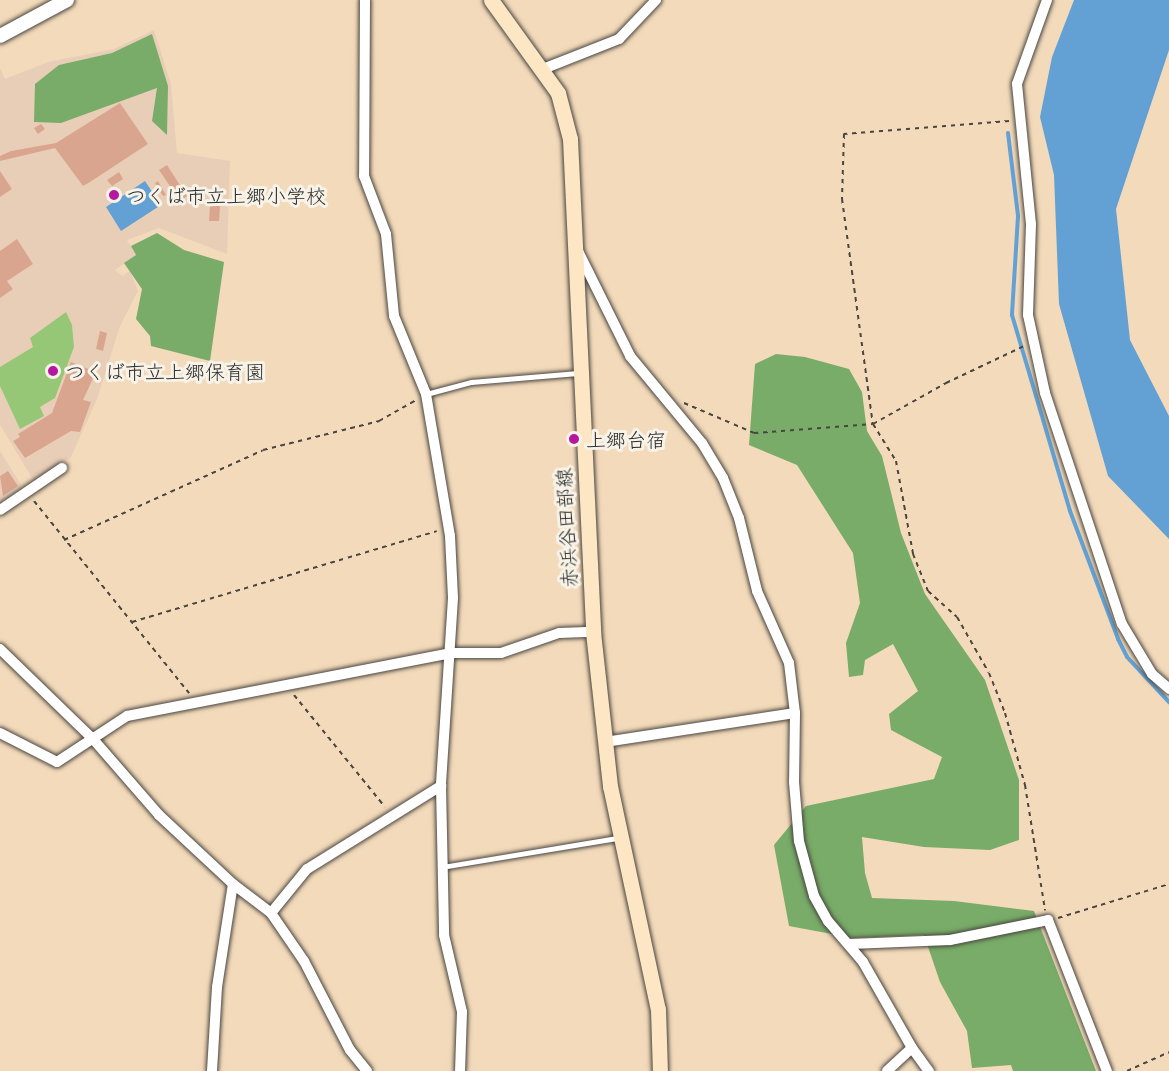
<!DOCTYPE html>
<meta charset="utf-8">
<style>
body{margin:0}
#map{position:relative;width:1169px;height:1071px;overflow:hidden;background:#f3daba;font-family:"Patrick Hand","Klee One",sans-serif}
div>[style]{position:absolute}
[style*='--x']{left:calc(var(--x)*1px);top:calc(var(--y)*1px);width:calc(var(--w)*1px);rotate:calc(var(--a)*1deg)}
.built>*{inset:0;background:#e9ceb7}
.green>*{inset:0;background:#96c777}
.forest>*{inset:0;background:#78ac68}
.water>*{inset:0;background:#63a1d4}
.stream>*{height:4px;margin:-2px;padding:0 2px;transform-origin:2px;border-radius:2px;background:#63a1d4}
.building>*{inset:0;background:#daa58f}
.path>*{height:2px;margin-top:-1px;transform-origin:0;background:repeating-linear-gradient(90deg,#494540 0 4.5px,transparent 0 9px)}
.roads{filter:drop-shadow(0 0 2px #494540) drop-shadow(0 0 2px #494540)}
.service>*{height:5px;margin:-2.5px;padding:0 2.5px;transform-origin:2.5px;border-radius:2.5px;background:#fff}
.minor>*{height:10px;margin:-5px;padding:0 5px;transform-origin:5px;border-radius:5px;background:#fff}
.tertiary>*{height:14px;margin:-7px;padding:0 7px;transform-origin:7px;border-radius:7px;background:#fff}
.secondary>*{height:15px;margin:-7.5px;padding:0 7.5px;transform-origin:7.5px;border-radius:7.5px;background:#fce6c4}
.dots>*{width:16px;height:16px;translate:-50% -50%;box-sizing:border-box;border:3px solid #f7f3e8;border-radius:50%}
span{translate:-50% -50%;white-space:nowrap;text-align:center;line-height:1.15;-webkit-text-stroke:6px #f7f3e8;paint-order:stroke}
.poi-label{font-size:20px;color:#2b2b2b}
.left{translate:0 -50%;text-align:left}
.street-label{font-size:20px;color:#2b2b2b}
</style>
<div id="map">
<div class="built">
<i style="clip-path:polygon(154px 30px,171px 84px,177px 153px,230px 161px,227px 254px,159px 228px,127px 240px,136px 255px,115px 270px,122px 276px,130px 271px,138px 291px,120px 326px,97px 399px,71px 457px,34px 481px,0 425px,0 68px,5px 79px,48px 62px,114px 49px)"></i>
<i style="clip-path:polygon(0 451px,21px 485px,20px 490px,0 503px)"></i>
</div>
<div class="green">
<i style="clip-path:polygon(66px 312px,72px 325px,74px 347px,55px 398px,40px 407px,44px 416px,20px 429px,0 386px,0 367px,33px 347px,30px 338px)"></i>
</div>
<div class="forest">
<i style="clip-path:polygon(152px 34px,168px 86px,167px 135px,152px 121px,157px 88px,61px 123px,34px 122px,35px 84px,59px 65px,112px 53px)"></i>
<i style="clip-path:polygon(157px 233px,184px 250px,224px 262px,210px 361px,151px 346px,150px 336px,136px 319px,142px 289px,124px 263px,136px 255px,131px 246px)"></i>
<i style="clip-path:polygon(776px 354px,805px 357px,849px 369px,862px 392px,867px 431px,882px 456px,901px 533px,925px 594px,985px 680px,1019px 780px,1019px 840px,990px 850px,924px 847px,862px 837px,865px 873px,872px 898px,954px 901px,1034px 911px,1096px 1071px,1013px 1071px,1011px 1065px,972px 1068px,967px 1031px,940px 982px,924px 935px,853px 938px,789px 926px,774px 845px,806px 806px,934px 779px,942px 757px,891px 730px,889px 714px,918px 691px,893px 644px,865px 660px,863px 675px,849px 677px,846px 643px,860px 603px,853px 553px,797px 465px,749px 445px,755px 364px)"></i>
</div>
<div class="water">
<i style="clip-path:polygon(1074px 0,1169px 0,1169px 50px,1116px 209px,1130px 340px,1169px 416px,1169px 539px,1108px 476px,1059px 304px,1054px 175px,1040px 117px,1052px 57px)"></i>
<i style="clip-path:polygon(145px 181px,161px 205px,121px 231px,106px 207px)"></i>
</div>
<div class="stream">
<i style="--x:1008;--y:133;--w:84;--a:83.1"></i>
<i style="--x:1018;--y:216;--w:99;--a:93.5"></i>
<i style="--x:1012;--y:315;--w:204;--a:73.5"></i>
<i style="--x:1070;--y:511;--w:137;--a:69.4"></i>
<i style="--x:1118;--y:639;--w:20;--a:63"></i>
<i style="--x:1127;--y:657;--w:62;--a:47"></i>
</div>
<div class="building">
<i style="clip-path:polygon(120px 103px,148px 144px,90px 182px,83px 186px,55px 148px,0 161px,0 156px,11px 151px,56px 143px)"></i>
<i style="clip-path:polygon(41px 124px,45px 129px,38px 134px,34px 128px)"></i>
<i style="clip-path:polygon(167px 165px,187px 196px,180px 201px,159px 170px)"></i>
<i style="clip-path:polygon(0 171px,12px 189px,0 197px)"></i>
<i style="clip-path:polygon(119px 172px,123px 179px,112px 186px,107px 180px)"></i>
<i style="clip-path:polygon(158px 181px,166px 195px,163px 196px,155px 183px)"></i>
<i style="clip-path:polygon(211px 192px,221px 193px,219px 221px,209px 221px)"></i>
<i style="clip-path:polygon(17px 239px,33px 264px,7px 281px,13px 289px,0 298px,0 251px)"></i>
<i style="clip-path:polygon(100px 331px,107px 333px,103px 351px,96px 349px)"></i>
<i style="clip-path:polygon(71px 362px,96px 372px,83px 400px,91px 402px,80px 432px,71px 431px,25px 458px,13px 441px,20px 437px,18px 434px,52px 413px)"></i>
<i style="clip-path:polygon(8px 471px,18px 486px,3px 496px,0 476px)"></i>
</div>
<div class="path">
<i style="--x:1009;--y:121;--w:166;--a:175.5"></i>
<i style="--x:844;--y:134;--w:65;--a:91.8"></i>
<i style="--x:842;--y:199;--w:227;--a:82.2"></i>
<i style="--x:873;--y:424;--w:44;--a:58.1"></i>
<i style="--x:896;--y:461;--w:95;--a:79.6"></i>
<i style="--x:913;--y:554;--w:40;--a:68"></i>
<i style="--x:928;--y:591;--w:39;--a:42"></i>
<i style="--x:957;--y:617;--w:64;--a:60.3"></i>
<i style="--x:989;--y:673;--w:43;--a:68.2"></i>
<i style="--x:1005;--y:713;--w:75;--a:74.5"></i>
<i style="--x:1025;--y:785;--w:127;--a:80.9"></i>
<i style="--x:684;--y:403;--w:76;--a:23.2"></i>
<i style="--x:754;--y:433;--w:119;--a:-4.3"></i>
<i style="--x:873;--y:424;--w:84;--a:-29.3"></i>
<i style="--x:946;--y:383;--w:86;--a:-25.4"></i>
<i style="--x:34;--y:501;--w:247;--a:51.1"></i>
<i style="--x:64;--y:540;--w:218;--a:-24.3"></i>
<i style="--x:263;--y:450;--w:120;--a:-14"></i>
<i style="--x:379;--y:421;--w:43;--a:-29.6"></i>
<i style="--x:132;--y:622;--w:318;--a:-16.6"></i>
<i style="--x:294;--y:695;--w:144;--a:50.9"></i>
<i style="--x:1058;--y:918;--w:116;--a:-17"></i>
<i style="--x:1127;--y:1071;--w:46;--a:-24.3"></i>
</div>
<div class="roads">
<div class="service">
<i style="--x:426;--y:394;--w:47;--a:-14.9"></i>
<i style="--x:471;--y:382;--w:107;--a:-4.8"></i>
<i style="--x:442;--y:867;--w:178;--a:-9.4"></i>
</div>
<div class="minor">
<i style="--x:365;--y:0;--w:176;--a:90.3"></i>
<i style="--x:364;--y:176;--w:62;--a:69.2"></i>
<i style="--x:386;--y:234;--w:82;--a:84.4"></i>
<i style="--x:394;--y:316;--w:84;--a:67.7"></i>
<i style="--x:426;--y:394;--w:144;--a:80.4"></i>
<i style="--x:450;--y:536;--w:62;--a:87.2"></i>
<i style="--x:453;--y:598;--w:188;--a:93.7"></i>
<i style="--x:441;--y:786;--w:149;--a:88.8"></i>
<i style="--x:444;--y:935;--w:79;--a:76.8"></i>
<i style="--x:462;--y:1012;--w:59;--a:91.9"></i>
<i style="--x:1047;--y:0;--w:89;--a:109.7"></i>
<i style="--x:1017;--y:84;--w:141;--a:84.3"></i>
<i style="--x:1031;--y:224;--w:91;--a:91.9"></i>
<i style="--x:1028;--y:315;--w:80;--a:77.7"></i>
<i style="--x:1045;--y:393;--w:243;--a:71.6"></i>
<i style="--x:1122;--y:624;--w:58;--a:59"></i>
<i style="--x:1152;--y:674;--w:23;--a:41"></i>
<i style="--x:543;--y:69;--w:82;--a:-21.5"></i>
<i style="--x:619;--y:39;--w:54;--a:-46.5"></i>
<i style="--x:577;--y:249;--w:119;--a:63.6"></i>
<i style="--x:630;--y:356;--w:113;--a:50.4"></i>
<i style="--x:702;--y:443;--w:41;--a:59"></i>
<i style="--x:723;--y:478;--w:43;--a:68.2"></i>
<i style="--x:739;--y:518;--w:75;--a:76.1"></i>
<i style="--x:757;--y:591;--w:79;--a:66"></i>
<i style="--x:789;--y:663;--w:50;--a:83.2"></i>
<i style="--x:795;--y:713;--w:69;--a:90.8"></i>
<i style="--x:794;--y:782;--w:59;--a:85.2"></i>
<i style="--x:799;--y:841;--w:57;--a:74.7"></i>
<i style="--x:814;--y:896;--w:29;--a:61"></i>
<i style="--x:828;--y:921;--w:54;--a:49.5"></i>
<i style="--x:863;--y:962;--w:99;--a:60.3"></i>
<i style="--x:912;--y:1048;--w:29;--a:54"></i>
<i style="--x:0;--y:510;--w:75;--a:-34.1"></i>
<i style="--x:0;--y:649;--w:129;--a:44.1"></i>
<i style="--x:93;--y:739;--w:101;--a:49"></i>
<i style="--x:159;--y:815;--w:101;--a:43"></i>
<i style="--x:233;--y:884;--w:48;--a:37.3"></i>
<i style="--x:271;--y:913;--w:58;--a:55.5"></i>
<i style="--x:304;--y:961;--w:100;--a:62.7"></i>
<i style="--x:350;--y:1050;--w:27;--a:51"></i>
<i style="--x:0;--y:733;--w:64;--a:27"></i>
<i style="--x:57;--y:762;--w:84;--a:-33.3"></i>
<i style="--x:127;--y:716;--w:329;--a:-11"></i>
<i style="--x:450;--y:653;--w:51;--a:0"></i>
<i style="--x:501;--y:653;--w:61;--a:-19"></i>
<i style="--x:559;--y:633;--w:34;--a:-2"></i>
<i style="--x:605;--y:742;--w:192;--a:-8.7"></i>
<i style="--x:271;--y:913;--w:57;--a:-50.7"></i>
<i style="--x:307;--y:869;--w:158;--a:-31.8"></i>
<i style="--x:850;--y:944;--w:100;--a:-2.3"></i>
<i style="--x:950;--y:940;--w:100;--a:-11.5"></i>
<i style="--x:1048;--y:920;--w:162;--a:68.7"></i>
<i style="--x:212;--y:1071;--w:84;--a:-86.6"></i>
<i style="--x:217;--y:987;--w:104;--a:-81.2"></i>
<i style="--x:887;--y:1071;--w:34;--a:-43"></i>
</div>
<div class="tertiary">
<i style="--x:0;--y:36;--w:76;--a:-28.2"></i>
</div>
<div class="secondary">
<i style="--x:491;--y:0;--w:115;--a:54.2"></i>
<i style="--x:558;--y:93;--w:48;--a:75.4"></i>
<i style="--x:570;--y:139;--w:494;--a:87.3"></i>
<i style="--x:593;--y:632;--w:155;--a:83.7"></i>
<i style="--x:610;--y:786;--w:228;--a:77.9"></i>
<i style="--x:658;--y:1009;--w:62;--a:88.2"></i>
</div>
</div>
<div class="dots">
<i style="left:114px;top:195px;background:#b5179e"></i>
<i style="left:53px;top:371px;background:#b5179e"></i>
<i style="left:574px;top:439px;background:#b5179e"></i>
</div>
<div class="poi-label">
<span class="left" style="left:126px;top:195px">つくば市立上郷小学校</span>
<span class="left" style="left:65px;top:371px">つくば市立上郷保育園</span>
<span class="left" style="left:586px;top:439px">上郷台宿</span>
</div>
<div class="street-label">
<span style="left:566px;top:528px;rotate:-93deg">赤浜谷田部線</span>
</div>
</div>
